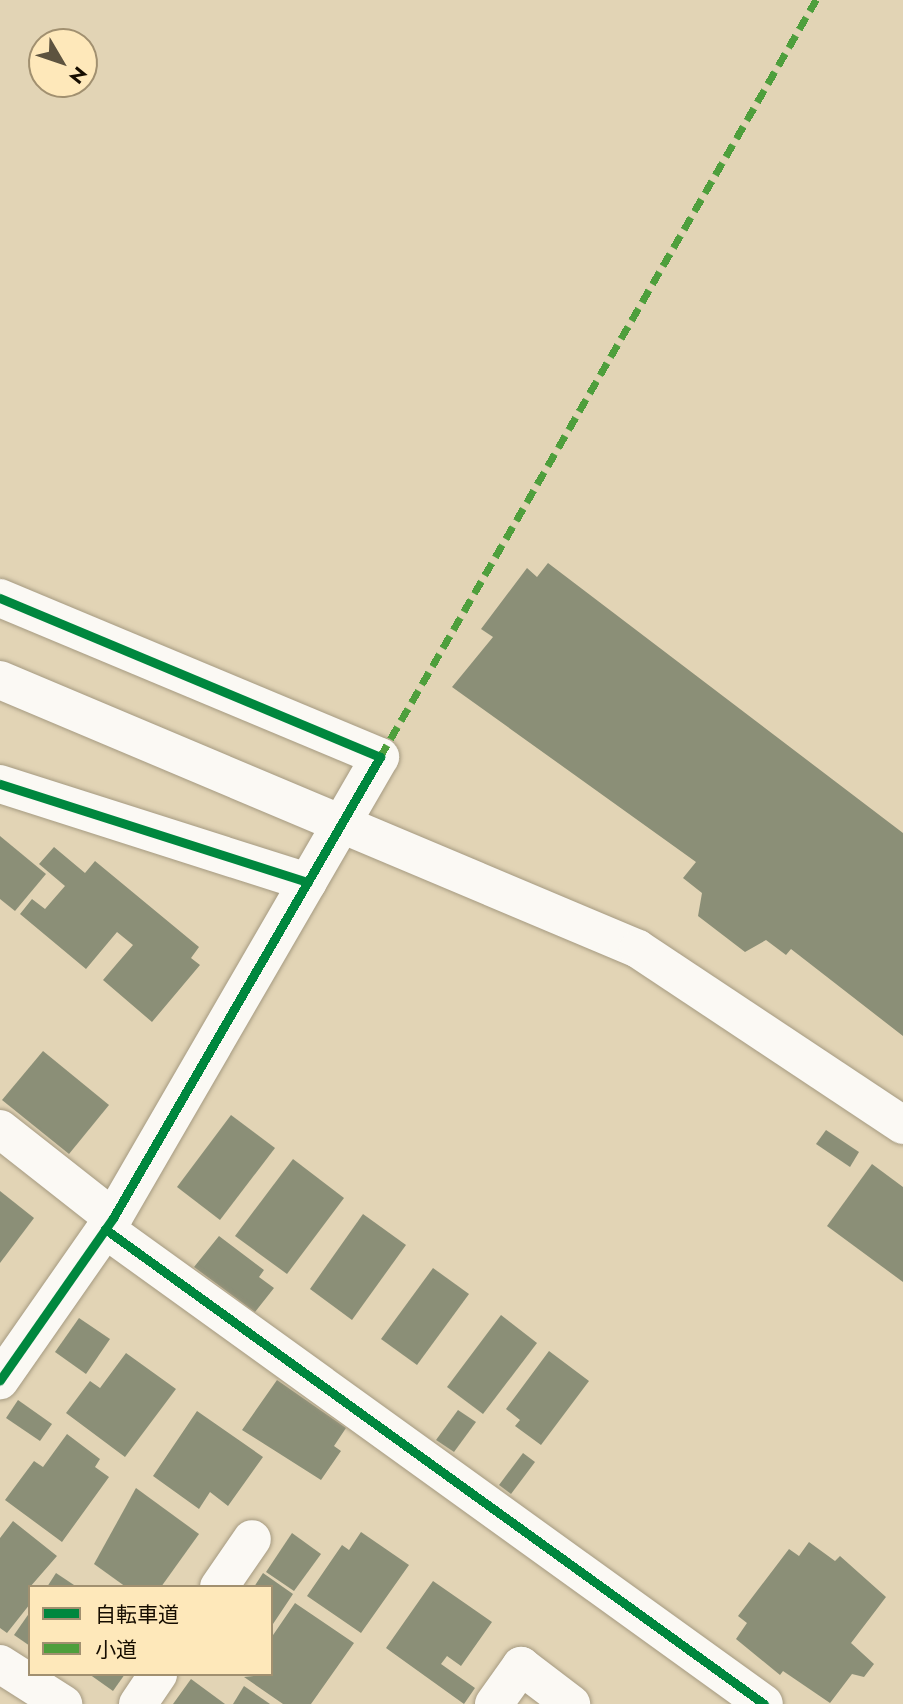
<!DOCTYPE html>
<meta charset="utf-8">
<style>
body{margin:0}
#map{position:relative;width:903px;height:1704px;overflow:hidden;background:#e2d4b5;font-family:Jost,"Noto Sans JP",sans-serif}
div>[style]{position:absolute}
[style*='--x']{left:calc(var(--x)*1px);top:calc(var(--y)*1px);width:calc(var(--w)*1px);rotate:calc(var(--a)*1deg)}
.building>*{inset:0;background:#8b8f77}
.roads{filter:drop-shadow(0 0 2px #a59a81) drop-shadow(0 0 2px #a59a81)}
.street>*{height:38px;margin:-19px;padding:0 19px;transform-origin:19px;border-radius:19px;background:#fbf9f4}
.secondary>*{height:38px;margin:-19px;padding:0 19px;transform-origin:19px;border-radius:19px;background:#fbf9f4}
.quiet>*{height:7px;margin-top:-3.5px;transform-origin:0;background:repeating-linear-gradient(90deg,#4e9f3c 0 14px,transparent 0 21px)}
.cycleway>*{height:9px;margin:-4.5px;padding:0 4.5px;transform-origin:4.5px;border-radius:4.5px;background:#00873e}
span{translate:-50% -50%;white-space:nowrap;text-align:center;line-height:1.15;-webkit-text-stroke:7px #fee8ba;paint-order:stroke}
.legend{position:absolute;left:28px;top:1585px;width:245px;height:91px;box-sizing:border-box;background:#fee8ba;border:2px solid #a19070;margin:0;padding:9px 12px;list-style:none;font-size:21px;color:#160d00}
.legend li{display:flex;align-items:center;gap:14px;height:35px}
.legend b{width:35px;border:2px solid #a19070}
.north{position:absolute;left:28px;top:28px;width:70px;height:70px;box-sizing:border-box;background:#fee8ba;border:2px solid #a19070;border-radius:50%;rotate:129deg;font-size:19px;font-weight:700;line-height:28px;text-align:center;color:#160d00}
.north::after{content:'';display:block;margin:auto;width:24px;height:32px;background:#5d533f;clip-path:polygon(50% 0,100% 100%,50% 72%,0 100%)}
</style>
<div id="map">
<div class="building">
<i style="clip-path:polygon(548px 563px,903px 833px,903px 1036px,791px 949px,786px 955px,766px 940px,745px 952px,698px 916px,702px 893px,683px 878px,696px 862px,452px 687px,493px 637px,481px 629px,527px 568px,537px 577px)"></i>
<i style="clip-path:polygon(0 836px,46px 874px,15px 911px,0 899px)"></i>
<i style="clip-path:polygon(54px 847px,85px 873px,95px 861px,199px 947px,191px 958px,200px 965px,152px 1022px,103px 980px,133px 945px,117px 932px,86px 969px,20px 914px,32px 899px,45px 909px,65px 886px,39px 864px)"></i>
<i style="clip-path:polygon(43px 1051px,109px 1105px,69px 1154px,2px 1100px)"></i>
<i style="clip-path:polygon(231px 1115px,275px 1148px,220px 1220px,177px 1187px)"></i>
<i style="clip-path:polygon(826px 1130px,859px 1152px,850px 1167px,816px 1144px)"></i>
<i style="clip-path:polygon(293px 1159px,344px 1198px,287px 1274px,235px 1236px)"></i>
<i style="clip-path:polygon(872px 1164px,903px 1187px,903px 1282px,827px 1226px)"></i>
<i style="clip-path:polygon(0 1191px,34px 1218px,0 1263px)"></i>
<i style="clip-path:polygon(363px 1214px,406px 1245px,352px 1320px,310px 1289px)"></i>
<i style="clip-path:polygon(219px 1236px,264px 1270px,259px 1277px,274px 1288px,255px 1312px,194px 1267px)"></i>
<i style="clip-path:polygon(433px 1268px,469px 1294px,417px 1365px,381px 1339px)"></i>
<i style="clip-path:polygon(501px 1315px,537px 1343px,483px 1414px,447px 1387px)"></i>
<i style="clip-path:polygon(79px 1318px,110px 1339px,86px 1374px,55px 1352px)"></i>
<i style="clip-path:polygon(549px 1351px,589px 1381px,541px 1445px,515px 1426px,520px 1420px,506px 1409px)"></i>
<i style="clip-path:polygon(126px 1353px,176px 1389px,125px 1457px,66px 1413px,90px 1381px,100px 1388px)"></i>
<i style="clip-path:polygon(277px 1380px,346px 1428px,334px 1446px,341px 1451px,321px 1480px,242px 1430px)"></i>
<i style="clip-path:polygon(18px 1400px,52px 1424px,40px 1441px,6px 1418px)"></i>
<i style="clip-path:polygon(458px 1410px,476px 1422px,454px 1452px,436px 1440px)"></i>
<i style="clip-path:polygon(197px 1411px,263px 1457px,228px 1506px,210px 1492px,199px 1509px,153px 1476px)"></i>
<i style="clip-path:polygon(67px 1434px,100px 1459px,95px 1467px,109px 1477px,62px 1542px,5px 1500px,34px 1461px,43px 1467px)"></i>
<i style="clip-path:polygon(523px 1453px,535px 1462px,511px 1494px,499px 1485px)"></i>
<i style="clip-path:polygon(136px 1488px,199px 1534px,161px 1587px,126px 1587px,94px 1564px)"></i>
<i style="clip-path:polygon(13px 1521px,57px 1556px,30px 1587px,30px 1604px,7px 1633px,0 1628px,0 1538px)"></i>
<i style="clip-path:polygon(361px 1532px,409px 1565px,361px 1633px,307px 1596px,342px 1545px,349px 1550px)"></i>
<i style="clip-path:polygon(292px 1533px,321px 1554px,294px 1591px,266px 1572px)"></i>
<i style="clip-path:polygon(809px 1542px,835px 1561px,840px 1556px,886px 1597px,851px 1643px,874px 1664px,864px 1677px,852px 1674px,830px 1703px,783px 1671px,780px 1675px,736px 1639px,747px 1623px,738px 1616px,789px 1549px,799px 1556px)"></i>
<i style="clip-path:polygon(56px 1573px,77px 1587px,47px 1587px)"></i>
<i style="clip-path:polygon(263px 1573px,293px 1594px,271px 1627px,271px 1587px,254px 1587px)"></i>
<i style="clip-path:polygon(433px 1581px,492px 1622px,461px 1666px,447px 1656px,441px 1664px,475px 1688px,464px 1704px,386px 1648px)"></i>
<i style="clip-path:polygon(295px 1603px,354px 1643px,311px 1704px,283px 1704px,244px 1677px,271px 1674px,271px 1638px)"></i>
<i style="clip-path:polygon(30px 1612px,30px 1646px,14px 1635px)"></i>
<i style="clip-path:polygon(89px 1674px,125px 1674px,113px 1691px)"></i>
<i style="clip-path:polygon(191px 1679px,225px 1704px,173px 1704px)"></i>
<i style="clip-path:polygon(244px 1686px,270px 1704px,233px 1704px)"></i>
</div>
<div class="roads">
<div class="street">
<i style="--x:0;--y:598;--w:412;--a:22.7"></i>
<i style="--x:380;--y:757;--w:533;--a:120.08"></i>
<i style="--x:113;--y:1218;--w:198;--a:124.9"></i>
<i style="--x:0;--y:784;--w:323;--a:17.7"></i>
<i style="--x:0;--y:1129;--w:144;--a:38.2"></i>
<i style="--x:105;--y:1229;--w:812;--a:35.78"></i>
<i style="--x:219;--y:1587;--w:58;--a:-55.5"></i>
<i style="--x:0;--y:1664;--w:75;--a:32.4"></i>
<i style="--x:138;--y:1704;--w:36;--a:-56"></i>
<i style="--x:494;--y:1704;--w:47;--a:-54.6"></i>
<i style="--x:521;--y:1666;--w:63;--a:37.2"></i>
</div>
<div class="secondary">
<i style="--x:0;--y:680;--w:692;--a:22.86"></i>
<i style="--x:638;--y:949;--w:318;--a:33.6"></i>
</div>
</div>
<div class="quiet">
<i style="--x:380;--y:757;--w:874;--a:-60.06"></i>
</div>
<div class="cycleway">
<i style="--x:0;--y:598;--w:412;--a:22.7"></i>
<i style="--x:380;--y:757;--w:533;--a:120.08"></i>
<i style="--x:113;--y:1218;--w:198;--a:124.9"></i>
<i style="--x:0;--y:784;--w:323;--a:17.7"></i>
<i style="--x:105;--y:1229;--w:812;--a:35.78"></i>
</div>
<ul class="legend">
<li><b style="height:9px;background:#00873e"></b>自転車道</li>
<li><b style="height:9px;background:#4e9f3c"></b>小道</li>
</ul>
<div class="north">N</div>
</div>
